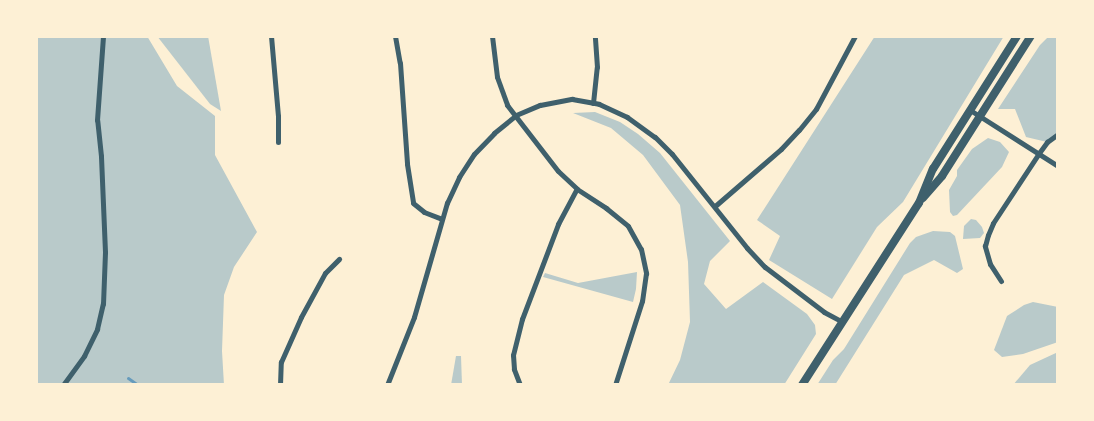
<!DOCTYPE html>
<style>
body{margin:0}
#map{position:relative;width:1094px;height:421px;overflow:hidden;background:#fdf0d5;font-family:"Noto Serif",serif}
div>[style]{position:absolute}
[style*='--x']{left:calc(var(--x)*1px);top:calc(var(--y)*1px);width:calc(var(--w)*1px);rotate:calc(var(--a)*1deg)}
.green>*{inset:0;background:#b9caca}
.stream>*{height:3px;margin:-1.5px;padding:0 1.5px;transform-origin:1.5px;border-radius:1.5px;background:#669bbc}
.minor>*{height:5px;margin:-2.5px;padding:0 2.5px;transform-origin:2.5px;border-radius:2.5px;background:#3f606c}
.tertiary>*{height:8px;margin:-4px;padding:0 4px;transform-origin:4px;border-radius:4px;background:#3f606c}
span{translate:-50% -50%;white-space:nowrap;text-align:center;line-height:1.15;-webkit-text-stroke:4.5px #fdf0d5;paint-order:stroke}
.frame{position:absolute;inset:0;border:38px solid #fdf0d5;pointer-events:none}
</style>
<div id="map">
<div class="green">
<i style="clip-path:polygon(36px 36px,147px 36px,177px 86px,215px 116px,215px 155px,257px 232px,234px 267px,224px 295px,222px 351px,224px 385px,36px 385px)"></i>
<i style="clip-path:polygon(157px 36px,208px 36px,221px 111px,210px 104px)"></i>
<i style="clip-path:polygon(875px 36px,1004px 36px,903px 202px,877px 227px,832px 299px,769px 260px,780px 236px,757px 220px)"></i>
<i style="clip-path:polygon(1049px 36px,1058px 36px,1058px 134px,1047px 142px,1026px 137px,1015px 109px,998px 109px,1040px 45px)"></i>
<i style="clip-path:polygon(595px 112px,620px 122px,638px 134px,660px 153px,730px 241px,710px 261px,704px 284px,726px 309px,763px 282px,807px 314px,815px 325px,816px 334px,784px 385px,668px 385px,680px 360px,690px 322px,688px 262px,680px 205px,643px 155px,611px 128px,573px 113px)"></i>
<i style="clip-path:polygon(988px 138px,1000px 142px,1009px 152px,1002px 167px,957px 215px,953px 216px,950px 212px,949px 190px,957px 176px,957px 170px,972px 149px)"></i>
<i style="clip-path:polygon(971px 219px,976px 220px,982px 227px,984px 233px,980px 238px,963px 239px,964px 226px)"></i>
<i style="clip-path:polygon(933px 231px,950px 232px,955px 236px,963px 269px,957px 273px,934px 260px,904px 275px,835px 385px,817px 385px,833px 360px,844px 349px,910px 243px,916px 237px)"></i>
<i style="clip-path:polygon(637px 272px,636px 289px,633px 302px,543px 277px,545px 273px,578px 283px)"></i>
<i style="clip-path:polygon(1033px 302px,1058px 307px,1058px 342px,1023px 354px,1002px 357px,994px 350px,1007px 316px,1024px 305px)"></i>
<i style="clip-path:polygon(1058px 352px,1058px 385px,1013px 385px,1030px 365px)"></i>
<i style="clip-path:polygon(456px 356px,461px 356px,462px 385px,451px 385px)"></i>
</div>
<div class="stream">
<i style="--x:128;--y:378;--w:12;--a:35"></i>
</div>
<div class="minor">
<i style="--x:271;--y:36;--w:80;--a:85"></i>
<i style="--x:278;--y:116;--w:26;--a:90"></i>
<i style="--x:395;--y:36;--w:27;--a:80"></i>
<i style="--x:400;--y:63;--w:101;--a:86"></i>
<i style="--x:407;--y:164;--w:39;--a:81"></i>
<i style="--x:413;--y:203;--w:14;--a:39"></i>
<i style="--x:424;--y:212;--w:19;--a:21"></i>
<i style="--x:492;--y:36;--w:41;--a:83"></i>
<i style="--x:497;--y:77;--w:30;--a:70"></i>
<i style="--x:507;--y:105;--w:83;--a:52.3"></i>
<i style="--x:558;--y:171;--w:26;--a:43"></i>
<i style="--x:577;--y:189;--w:35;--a:33"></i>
<i style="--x:606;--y:208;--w:28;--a:39"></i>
<i style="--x:628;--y:226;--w:26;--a:61"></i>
<i style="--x:641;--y:249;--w:25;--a:78"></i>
<i style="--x:646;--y:273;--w:28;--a:98"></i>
<i style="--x:642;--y:301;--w:88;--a:107.8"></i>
<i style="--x:593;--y:103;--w:36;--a:-84"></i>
<i style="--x:597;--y:67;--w:31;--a:-94"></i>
<i style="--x:970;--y:110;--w:104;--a:32.5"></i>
<i style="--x:715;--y:206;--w:87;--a:-40.8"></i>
<i style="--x:781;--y:149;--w:26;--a:-47"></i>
<i style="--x:799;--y:130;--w:27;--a:-51"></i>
<i style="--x:816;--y:109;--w:83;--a:-61.9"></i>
<i style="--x:1001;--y:281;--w:20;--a:-123"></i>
<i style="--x:990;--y:264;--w:19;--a:-106"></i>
<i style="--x:985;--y:246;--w:11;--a:-75"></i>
<i style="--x:988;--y:235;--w:13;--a:-67"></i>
<i style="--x:993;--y:223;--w:84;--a:-56.7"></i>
<i style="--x:1039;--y:153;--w:14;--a:-54"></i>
<i style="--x:1047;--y:142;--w:14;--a:-36"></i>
<i style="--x:63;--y:385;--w:36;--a:-54"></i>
<i style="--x:84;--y:356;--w:30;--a:-64"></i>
<i style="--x:97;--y:329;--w:26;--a:-77"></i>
<i style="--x:103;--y:304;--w:52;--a:-87.8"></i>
<i style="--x:105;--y:252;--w:96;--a:-92.4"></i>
<i style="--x:101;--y:156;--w:36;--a:-96"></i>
<i style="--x:97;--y:120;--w:84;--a:-85.9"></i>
<i style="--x:280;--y:385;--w:23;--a:-88"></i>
<i style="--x:281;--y:362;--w:49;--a:-66"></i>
<i style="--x:301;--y:317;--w:50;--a:-61.4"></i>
<i style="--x:325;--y:273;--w:20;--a:-45"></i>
<i style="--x:387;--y:385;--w:73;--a:-68.3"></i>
<i style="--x:414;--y:317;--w:119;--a:-73.9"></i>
<i style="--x:447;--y:203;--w:29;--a:-65"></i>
<i style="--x:459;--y:177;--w:27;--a:-57"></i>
<i style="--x:474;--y:154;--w:29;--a:-46"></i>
<i style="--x:494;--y:133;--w:28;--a:-39"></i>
<i style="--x:516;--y:115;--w:26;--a:-23"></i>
<i style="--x:540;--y:105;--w:33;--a:-11"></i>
<i style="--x:572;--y:99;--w:27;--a:10"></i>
<i style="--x:599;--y:104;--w:31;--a:25"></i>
<i style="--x:627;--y:117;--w:34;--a:36"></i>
<i style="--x:655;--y:137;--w:24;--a:45"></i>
<i style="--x:672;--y:154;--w:120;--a:51.4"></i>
<i style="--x:747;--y:248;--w:26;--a:47"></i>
<i style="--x:765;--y:267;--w:74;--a:37.3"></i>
<i style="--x:824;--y:312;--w:21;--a:28"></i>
<i style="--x:520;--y:385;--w:17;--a:-111"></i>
<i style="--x:514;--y:369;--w:14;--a:-94"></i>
<i style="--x:513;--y:355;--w:37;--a:-76"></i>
<i style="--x:522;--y:319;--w:102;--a:-69.2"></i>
<i style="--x:558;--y:224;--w:40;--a:-62"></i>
</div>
<div class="tertiary">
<i style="--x:923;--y:198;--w:29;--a:-49"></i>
<i style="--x:942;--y:176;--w:166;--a:-57.6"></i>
<i style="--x:802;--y:385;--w:216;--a:-57.3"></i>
<i style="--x:919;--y:203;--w:37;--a:-68"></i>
<i style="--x:933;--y:169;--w:157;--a:-57.7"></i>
</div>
<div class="frame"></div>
</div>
